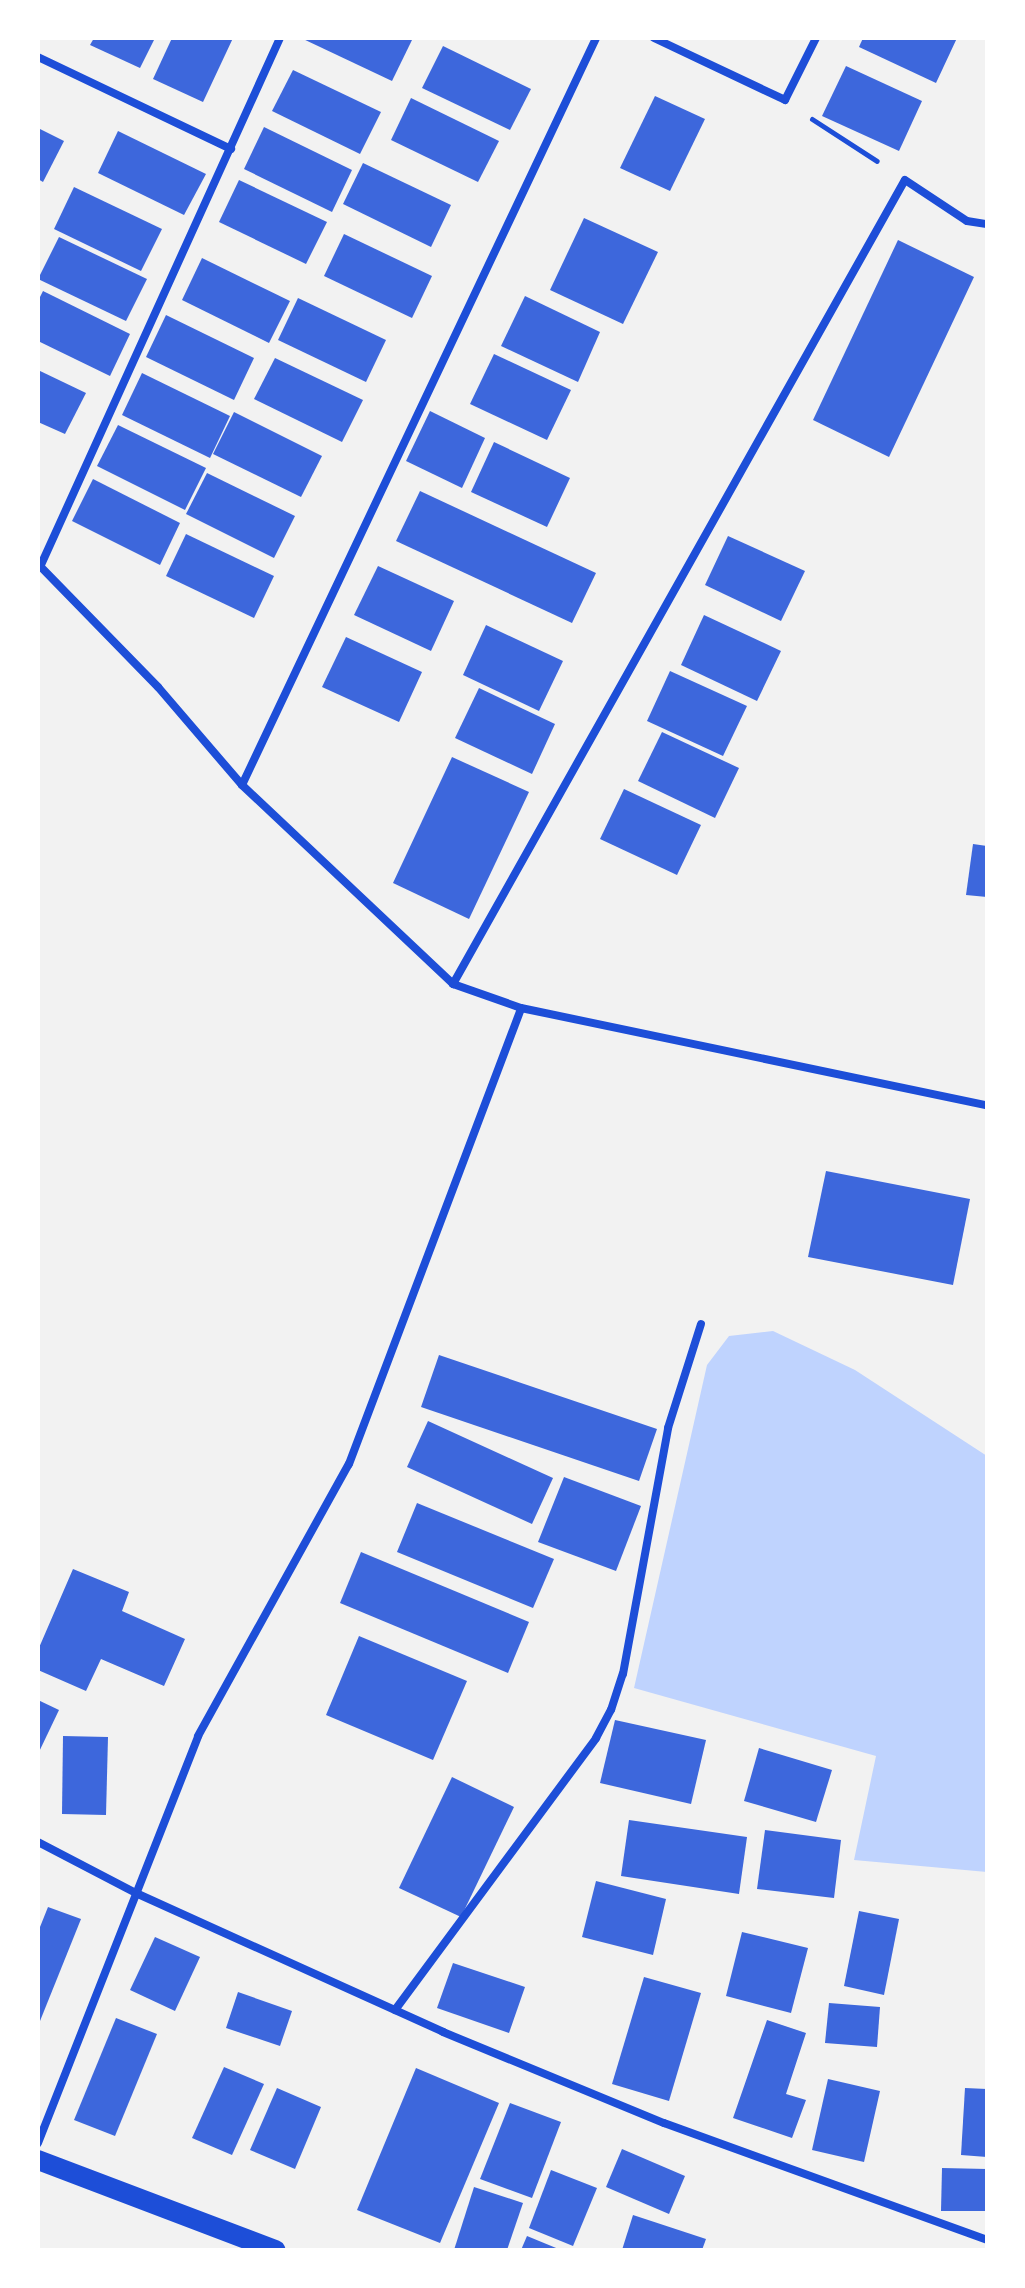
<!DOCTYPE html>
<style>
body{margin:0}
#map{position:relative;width:1025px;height:2288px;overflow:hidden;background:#f2f2f2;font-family:Commissioner,sans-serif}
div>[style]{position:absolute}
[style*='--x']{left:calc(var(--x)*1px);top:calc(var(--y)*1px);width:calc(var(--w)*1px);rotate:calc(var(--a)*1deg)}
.water>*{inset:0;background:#bfd3fe}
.building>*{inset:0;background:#3d67dc}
.path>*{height:5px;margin:-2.5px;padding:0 2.5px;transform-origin:2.5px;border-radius:2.5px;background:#1d4ed8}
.minor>*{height:8px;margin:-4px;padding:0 4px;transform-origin:4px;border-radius:4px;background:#1d4ed8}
.primary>*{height:20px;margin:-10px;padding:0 10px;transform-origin:10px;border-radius:10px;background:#1d4ed8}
span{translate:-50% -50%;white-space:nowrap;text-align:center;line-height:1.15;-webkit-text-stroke:8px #fff;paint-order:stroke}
.frame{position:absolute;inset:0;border:40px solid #fff;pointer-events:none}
</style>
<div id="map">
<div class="water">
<i style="clip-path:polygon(773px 1331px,855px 1370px,987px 1456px,987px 1872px,854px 1860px,876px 1756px,634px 1688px,707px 1365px,729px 1336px)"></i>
</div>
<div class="building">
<i style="clip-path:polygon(94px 38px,155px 38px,140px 68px,90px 45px)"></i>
<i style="clip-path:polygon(172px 38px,233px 38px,203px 102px,153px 79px)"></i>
<i style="clip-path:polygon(301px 38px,407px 38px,412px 40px,392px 81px)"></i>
<i style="clip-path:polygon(863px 38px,957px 38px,936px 83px,859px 47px)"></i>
<i style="clip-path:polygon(443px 46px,531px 89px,510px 130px,422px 88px)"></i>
<i style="clip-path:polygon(846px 66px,922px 101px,899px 151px,822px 116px)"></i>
<i style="clip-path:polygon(293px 70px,381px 112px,360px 154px,272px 111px)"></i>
<i style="clip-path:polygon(655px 96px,705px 119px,670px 191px,620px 168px)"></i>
<i style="clip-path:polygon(411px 98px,499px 141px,478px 182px,391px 140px)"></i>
<i style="clip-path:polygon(264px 127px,352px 170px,332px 212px,244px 169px)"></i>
<i style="clip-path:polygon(38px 128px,64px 141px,43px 182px,38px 179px)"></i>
<i style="clip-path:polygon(118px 131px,206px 174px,184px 215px,98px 173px)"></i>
<i style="clip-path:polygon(363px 163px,451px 205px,431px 247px,343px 204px)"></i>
<i style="clip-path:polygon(239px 180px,327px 222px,306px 264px,219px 222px)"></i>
<i style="clip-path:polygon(74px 187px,162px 229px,141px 271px,54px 229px)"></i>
<i style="clip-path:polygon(584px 218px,658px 252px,623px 324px,550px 290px)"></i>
<i style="clip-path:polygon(344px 234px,432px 276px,412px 318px,324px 276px)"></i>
<i style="clip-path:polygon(59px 237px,147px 279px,126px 321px,38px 279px)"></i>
<i style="clip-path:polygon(898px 240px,974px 277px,889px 457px,813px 420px)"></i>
<i style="clip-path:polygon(202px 258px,290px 301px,269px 343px,182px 300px)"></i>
<i style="clip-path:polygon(43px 291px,130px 334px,110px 376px,38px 341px,38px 301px)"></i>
<i style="clip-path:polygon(525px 296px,600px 332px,578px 382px,501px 346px)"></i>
<i style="clip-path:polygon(298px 298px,386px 340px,366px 382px,278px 340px)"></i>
<i style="clip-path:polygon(166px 315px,254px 358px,234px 400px,146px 357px)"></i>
<i style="clip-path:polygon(494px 354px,571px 390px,547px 440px,470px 404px)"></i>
<i style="clip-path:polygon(275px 358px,363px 400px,342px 442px,254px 399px)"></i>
<i style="clip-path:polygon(38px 370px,86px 393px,65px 434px,38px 422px)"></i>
<i style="clip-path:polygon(142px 373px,230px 416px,210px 458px,122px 415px)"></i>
<i style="clip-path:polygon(430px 411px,485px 438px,462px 488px,406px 461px)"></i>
<i style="clip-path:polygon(234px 412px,322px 456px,301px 497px,213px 454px)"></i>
<i style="clip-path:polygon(118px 425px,206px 468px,185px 510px,97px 466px)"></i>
<i style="clip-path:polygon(494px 442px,570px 478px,547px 527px,471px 492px)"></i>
<i style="clip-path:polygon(207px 473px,295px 516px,274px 558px,186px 514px)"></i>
<i style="clip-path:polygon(93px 479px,180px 523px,160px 565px,72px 521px)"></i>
<i style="clip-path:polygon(420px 491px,596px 573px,572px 623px,396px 541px)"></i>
<i style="clip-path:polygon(186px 534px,274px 576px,254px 618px,166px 576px)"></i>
<i style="clip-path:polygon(728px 536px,805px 571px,781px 621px,705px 585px)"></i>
<i style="clip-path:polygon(378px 566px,454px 601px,431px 651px,354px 615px)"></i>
<i style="clip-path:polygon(704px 615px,781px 651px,757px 701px,681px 665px)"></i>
<i style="clip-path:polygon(486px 625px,563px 661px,539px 711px,463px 675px)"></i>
<i style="clip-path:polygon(346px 637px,422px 672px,399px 722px,322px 687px)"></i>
<i style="clip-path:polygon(670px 671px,747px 706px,723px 756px,647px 721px)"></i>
<i style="clip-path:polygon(479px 688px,555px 724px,532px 774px,455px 738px)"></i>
<i style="clip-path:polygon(662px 732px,739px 768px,715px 818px,638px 781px)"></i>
<i style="clip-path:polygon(452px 757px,529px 792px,469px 919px,393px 883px)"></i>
<i style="clip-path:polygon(624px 789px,701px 825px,677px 875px,600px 839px)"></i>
<i style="clip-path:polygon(973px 844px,987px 846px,987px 897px,966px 895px)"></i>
<i style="clip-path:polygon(826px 1171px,970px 1199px,953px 1285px,808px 1257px)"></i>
<i style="clip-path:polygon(439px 1355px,657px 1429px,639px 1481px,421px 1407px)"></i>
<i style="clip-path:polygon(428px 1421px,553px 1478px,532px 1524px,407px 1467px)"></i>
<i style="clip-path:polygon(564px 1477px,641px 1506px,616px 1571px,538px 1542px)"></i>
<i style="clip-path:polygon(417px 1503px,554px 1559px,533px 1608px,397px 1552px)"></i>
<i style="clip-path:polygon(361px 1552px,529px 1622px,508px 1673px,340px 1603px)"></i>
<i style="clip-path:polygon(73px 1569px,129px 1592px,122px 1611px,185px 1639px,164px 1686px,101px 1659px,86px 1691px,38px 1670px,38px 1650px)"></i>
<i style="clip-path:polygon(359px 1636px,467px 1681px,433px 1760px,326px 1715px)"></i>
<i style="clip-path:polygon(38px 1700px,59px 1710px,38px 1754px)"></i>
<i style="clip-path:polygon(615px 1720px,706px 1740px,691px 1804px,600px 1783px)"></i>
<i style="clip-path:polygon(63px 1736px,108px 1737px,106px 1815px,62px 1814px)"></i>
<i style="clip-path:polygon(759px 1748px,832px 1770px,816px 1822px,744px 1801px)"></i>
<i style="clip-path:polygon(452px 1777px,514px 1807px,461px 1917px,399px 1888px)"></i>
<i style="clip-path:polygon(629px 1820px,747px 1837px,739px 1894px,621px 1876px)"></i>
<i style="clip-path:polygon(765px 1830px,841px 1840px,834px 1898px,757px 1889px)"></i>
<i style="clip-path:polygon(596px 1881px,666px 1899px,653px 1955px,582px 1937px)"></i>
<i style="clip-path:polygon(48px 1907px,81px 1919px,38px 2026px,38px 1932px)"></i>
<i style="clip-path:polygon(859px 1911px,899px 1919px,884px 1995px,844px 1986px)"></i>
<i style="clip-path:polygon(742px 1932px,808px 1948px,791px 2013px,726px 1996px)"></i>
<i style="clip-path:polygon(155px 1937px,200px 1957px,175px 2011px,130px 1990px)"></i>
<i style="clip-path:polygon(453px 1963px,525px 1987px,509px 2033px,437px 2008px)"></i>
<i style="clip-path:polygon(644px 1977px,701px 1993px,669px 2101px,612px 2084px)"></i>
<i style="clip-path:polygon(238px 1992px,292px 2011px,280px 2046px,226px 2028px)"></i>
<i style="clip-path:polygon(829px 2003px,880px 2007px,877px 2047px,825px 2043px)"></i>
<i style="clip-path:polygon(116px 2018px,157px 2034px,115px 2136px,74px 2120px)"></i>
<i style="clip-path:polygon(767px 2020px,806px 2033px,786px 2094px,806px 2100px,792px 2138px,733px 2118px)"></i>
<i style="clip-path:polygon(224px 2067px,264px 2084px,232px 2155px,192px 2138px)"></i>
<i style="clip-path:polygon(416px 2068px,499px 2103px,440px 2243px,357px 2210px)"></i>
<i style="clip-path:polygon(828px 2079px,880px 2091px,864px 2162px,812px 2150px)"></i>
<i style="clip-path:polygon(277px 2088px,321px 2107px,295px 2169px,250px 2150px)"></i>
<i style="clip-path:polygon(965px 2088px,987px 2089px,987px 2157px,961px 2155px)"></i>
<i style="clip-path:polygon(510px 2103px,561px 2122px,532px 2198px,480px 2179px)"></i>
<i style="clip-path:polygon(622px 2149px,685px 2176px,669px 2214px,606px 2187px)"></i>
<i style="clip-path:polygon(942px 2168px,987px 2169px,987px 2211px,941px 2211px)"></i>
<i style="clip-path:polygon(551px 2170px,597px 2188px,573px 2246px,529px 2228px)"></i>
<i style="clip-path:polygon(474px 2187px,523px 2203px,507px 2250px,454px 2250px)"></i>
<i style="clip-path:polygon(633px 2215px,706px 2239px,702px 2250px,622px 2250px)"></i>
<i style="clip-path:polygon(527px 2236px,561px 2250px,521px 2250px)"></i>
</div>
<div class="path">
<i style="--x:812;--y:119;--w:77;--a:32.9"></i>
</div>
<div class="minor">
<i style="--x:654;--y:38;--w:145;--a:25.3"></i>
<i style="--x:785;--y:100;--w:69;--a:-63.4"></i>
<i style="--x:38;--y:57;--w:214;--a:25.5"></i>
<i style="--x:38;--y:564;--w:172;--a:45.7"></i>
<i style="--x:158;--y:687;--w:129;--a:49.4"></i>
<i style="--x:242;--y:785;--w:290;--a:43.3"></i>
<i style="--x:453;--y:984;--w:72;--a:19.4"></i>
<i style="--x:521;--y:1008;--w:476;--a:11.8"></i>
<i style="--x:40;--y:567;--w:581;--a:-65.6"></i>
<i style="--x:242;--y:785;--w:827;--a:-64.64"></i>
<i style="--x:453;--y:984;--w:922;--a:-60.66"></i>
<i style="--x:905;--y:180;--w:74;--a:33.5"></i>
<i style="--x:967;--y:221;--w:20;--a:9"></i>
<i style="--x:38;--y:1842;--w:113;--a:27.5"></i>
<i style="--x:138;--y:1894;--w:335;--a:24.3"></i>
<i style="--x:443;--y:2032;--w:239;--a:22.4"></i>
<i style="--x:664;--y:2123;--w:344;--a:19.9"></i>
<i style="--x:395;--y:2010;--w:338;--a:-53.5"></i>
<i style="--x:596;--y:1738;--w:32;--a:-62"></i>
<i style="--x:611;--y:1710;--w:38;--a:-72"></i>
<i style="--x:623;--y:1674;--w:250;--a:-79.6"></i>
<i style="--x:668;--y:1428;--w:109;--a:-72.4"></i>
<i style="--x:38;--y:2143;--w:437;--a:-68.5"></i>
<i style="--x:198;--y:1736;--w:311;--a:-61"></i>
<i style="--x:349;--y:1464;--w:487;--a:-69.3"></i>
</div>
<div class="primary">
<i style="--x:38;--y:2160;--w:254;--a:20.8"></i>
</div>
<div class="frame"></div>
</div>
